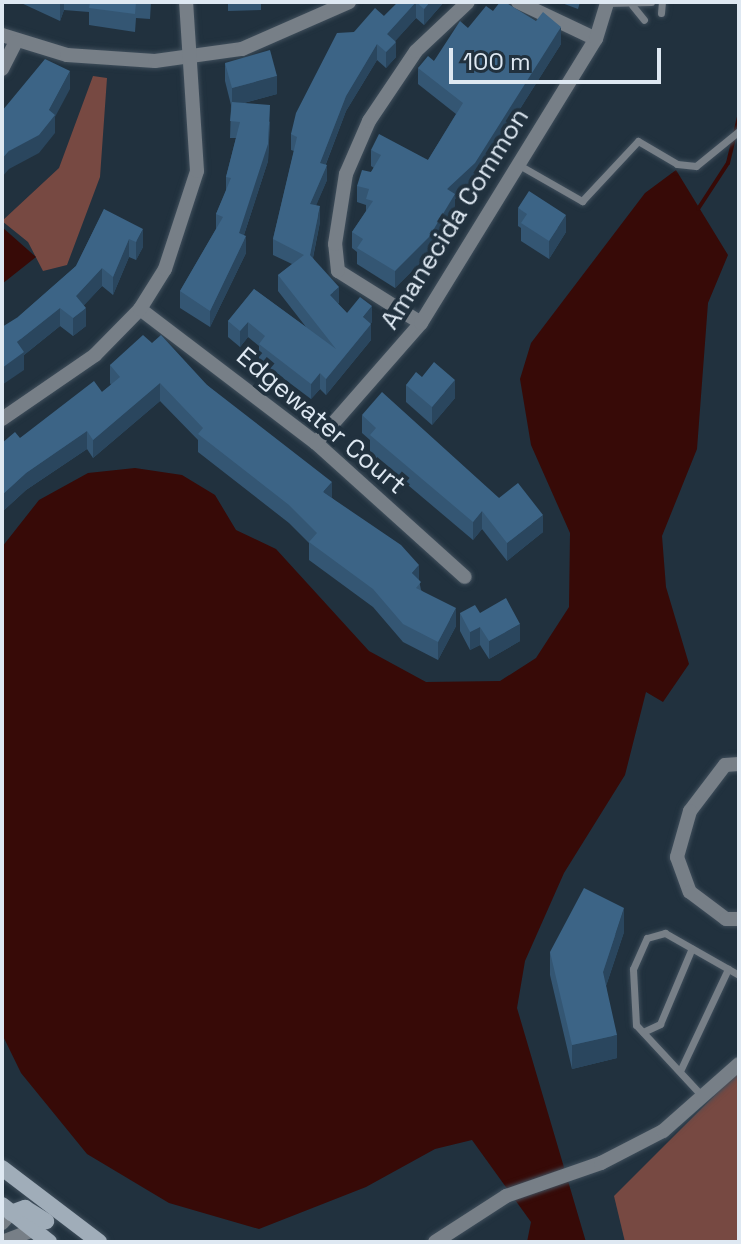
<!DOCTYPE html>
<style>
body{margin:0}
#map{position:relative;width:741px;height:1244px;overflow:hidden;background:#21313e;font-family:"Space Grotesk",sans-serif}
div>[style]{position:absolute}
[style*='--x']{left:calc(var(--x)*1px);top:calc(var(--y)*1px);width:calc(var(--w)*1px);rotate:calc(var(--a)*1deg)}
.green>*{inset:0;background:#774942}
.water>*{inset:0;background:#370a07}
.stream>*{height:4px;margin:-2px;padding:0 2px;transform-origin:2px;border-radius:2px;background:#370a07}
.roads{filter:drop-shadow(0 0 2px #3f4e5b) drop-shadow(0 0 2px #3f4e5b)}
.service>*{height:7px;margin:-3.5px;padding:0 3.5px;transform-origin:3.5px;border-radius:3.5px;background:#777f87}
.minor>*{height:14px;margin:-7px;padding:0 7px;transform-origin:7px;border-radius:7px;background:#777f87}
.secondary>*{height:16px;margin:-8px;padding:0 8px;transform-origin:8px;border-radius:8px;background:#a0adb9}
.wall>*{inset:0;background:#345673}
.shaded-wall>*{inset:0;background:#2a465e}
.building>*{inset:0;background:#3c6486}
span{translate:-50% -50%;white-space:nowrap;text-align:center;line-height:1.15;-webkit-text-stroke:8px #21313e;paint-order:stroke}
.street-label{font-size:26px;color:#dee8f2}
.frame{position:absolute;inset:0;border:4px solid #dee8f2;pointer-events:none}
.scale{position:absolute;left:449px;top:48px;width:212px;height:36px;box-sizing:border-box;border:4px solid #dee8f2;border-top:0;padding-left:10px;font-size:24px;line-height:28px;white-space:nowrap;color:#dee8f2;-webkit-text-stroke:6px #21313e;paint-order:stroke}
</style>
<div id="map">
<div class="green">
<i style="clip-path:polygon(93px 76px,107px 78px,100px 177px,67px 265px,43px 271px,28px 242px,2px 221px,59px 168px)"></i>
<i style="clip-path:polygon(739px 1071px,739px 1242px,625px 1242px,614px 1196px)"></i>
</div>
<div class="water">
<i style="clip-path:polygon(676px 170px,728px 255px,708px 303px,697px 449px,662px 536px,666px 587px,689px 664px,663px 702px,646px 692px,625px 775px,564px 873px,525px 961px,517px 1008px,586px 1242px,527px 1242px,531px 1222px,472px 1140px,435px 1149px,366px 1187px,259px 1229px,169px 1203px,87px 1154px,21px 1073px,2px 1034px,2px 547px,39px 500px,88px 473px,135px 468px,182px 475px,215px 495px,236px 530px,276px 549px,369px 651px,426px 682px,500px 681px,536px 658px,569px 607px,570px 533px,531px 445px,520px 379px,531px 343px,645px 193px)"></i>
<i style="clip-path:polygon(2px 227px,36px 257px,2px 284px)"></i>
</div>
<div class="stream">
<i style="--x:698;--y:209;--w:55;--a:-56.9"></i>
<i style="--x:728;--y:163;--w:47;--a:-76.6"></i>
</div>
<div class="roads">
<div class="service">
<i style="--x:607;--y:3;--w:44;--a:-1.3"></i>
<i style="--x:632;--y:5;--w:19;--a:51"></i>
<i style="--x:661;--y:13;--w:11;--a:-85"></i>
<i style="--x:519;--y:165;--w:73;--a:29.7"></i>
<i style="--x:582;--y:201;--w:82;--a:-47"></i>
<i style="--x:638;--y:141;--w:45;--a:30.5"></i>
<i style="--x:677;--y:164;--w:19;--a:6"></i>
<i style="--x:696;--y:166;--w:55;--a:-39.1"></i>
<i style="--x:643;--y:1032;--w:19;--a:-25"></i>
<i style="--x:660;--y:1024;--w:82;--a:-67.2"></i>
<i style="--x:680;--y:1071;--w:113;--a:-64.8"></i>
<i style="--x:703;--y:1097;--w:98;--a:-132.9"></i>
<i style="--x:636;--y:1025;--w:56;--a:-93.1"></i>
<i style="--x:633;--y:969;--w:34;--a:-66"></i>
<i style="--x:647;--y:938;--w:19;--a:-16"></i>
<i style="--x:665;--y:933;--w:85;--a:29.6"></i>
</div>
<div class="minor">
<i style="--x:518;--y:2;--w:86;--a:25.4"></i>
<i style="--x:2;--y:35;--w:68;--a:17.1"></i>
<i style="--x:67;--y:55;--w:88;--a:3.9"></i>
<i style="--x:155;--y:61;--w:88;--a:-7.9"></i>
<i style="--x:242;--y:49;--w:117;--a:-23.7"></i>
<i style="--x:2;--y:69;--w:30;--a:-63"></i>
<i style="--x:140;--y:309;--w:221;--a:37.3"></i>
<i style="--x:316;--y:443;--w:200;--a:42"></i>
<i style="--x:421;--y:323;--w:98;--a:-147.9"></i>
<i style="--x:338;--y:271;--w:27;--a:-96"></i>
<i style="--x:335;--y:244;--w:71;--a:-81.1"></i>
<i style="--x:346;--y:174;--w:58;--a:-66.5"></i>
<i style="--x:369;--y:121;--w:84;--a:-56.1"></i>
<i style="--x:416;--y:51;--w:71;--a:-43.3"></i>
<i style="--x:2;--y:419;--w:113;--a:-34.5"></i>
<i style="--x:95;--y:355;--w:64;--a:-45.6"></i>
<i style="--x:140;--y:309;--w:47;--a:-58"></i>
<i style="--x:165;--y:269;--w:103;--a:-71.9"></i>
<i style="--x:197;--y:171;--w:169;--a:-93.7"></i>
<i style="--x:316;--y:443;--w:159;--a:-48.8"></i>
<i style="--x:421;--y:323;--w:334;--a:-58.4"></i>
<i style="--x:596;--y:39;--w:39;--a:-73"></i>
<i style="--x:739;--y:764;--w:14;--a:176"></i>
<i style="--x:725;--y:765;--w:58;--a:127.3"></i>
<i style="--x:690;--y:811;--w:48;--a:105.8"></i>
<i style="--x:677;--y:857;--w:37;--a:70"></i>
<i style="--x:690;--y:892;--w:45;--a:36.9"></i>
<i style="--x:726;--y:919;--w:13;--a:0"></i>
<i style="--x:2;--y:1223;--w:13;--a:-48"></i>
<i style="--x:2;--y:1242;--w:33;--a:-21"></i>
<i style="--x:435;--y:1242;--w:85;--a:-32.9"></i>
<i style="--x:506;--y:1196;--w:101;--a:-19.2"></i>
<i style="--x:601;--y:1163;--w:70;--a:-27.3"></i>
<i style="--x:663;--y:1131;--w:101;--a:-41.4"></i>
</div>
<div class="secondary">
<i style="--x:2;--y:1168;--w:122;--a:37.3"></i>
<i style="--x:2;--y:1205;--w:60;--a:38.2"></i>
<i style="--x:11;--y:1213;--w:15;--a:-20"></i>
<i style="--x:25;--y:1208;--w:25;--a:32"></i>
</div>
</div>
<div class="wall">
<i style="clip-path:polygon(19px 2px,151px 2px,150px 19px,136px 18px,135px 32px,89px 25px,89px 12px,64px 10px,60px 21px)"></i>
<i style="clip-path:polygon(228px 2px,261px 2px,261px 10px,228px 11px)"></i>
<i style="clip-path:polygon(398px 2px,444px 2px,424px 25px,416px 18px,395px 41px,396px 57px,386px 68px,377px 60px,346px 111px,326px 164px,327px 180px,316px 205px,320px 222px,313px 258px,339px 302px,338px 304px,347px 313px,372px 322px,370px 324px,371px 340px,326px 395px,320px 389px,311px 399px,259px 360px,259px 346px,248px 337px,240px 347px,228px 337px,228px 321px,254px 289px,306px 327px,278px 291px,278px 275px,292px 264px,273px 255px,273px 239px,294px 151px,291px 150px,291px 134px,354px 32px,384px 16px)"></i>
<i style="clip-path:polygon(559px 2px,580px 2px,578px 9px)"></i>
<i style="clip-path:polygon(493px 11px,561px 44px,475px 180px,455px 199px,455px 211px,429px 254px,395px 288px,357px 264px,357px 252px,352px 248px,352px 232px,366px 211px,366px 205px,357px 202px,357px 186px,371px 172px,374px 168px,371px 166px,371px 150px,428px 160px,456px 114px,418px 84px,418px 68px,434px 61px,468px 28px)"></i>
<i style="clip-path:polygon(225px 63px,277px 94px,244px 103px,270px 122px,268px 161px,244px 235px,246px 253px,210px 327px,180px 308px,180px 291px,216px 229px,216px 214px,226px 191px,226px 177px,236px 138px,230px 138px,231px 105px,225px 81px)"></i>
<i style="clip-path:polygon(518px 208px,566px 232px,549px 259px,521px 241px,521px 228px,518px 226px)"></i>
<i style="clip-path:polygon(104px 209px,143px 247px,136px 260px,129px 257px,113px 295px,102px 286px,84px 305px,86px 326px,73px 336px,60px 326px,24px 355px,24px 370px,18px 317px,76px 266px)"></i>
<i style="clip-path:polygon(152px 343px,207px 385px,332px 498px,419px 580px,421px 590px,456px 626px,438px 660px,403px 642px,373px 607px,309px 560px,309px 543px,289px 523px,198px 452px,198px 440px,160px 401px,93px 458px,87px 449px,26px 490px,2px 512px,2px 443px,20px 438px,102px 392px,111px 385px,110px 383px,110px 365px)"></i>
<i style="clip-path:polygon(422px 377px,455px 398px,432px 425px,406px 402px,406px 385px)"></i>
<i style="clip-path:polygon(362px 415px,499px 498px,543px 532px,507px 561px,482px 529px,473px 540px,370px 453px,370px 440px,362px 433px)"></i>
<i style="clip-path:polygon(460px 613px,480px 613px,520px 641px,489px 659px,480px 645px,470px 650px,460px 631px)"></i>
<i style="clip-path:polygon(624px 932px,606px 986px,617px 1058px,572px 1069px,550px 975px,550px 952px)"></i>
</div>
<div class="shaded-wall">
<i style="clip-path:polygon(60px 2px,64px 2px,64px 10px,60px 21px)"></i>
<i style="clip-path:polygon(416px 2px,416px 18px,387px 50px,387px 34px)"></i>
<i style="clip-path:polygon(430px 2px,444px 2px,424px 25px,424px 9px)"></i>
<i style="clip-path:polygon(561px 27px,561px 44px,475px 180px,455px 199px,455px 211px,429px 254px,395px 288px,395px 271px,447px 189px)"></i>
<i style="clip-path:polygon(396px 42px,396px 57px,386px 68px,386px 52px)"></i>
<i style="clip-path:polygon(377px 44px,377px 60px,346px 111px,320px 179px,320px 163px,346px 96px)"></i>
<i style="clip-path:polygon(70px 71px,70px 89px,55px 117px,55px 133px,39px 153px,9px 169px,2px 177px,2px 159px,9px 151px,49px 110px)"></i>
<i style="clip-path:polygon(277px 76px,277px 94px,232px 106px,232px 88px)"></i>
<i style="clip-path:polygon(270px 105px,268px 161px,239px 250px,239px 233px)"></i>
<i style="clip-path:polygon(327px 165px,327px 180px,310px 220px,310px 204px)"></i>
<i style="clip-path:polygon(320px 206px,320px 222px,310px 271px,310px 255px)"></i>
<i style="clip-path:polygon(566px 215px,566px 232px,549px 259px,549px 241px)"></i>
<i style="clip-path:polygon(143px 229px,143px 247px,136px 260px,136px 242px)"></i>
<i style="clip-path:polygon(246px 236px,246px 253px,210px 327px,210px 311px)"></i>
<i style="clip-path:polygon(129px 239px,129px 257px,113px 295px,113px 277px)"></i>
<i style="clip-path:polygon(102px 268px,102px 286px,76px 314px,76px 296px)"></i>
<i style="clip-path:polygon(339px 287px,339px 302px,330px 310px,330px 295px)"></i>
<i style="clip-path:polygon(372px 306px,372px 322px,363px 333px,363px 317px)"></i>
<i style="clip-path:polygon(60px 308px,60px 326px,24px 355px,24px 370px,2px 385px,2px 368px,17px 342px)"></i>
<i style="clip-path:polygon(86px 308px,86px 326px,73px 336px,73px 318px)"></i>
<i style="clip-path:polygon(248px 322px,248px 337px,240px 347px,240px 331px)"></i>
<i style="clip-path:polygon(371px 324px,371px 340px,326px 395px,326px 379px)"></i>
<i style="clip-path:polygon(320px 373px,320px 389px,311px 399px,311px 384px)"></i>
<i style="clip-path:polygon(455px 380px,455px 398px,432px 425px,432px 407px)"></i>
<i style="clip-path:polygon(160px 383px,160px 401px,93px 458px,93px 440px)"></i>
<i style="clip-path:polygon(87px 431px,87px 449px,26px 490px,2px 512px,2px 495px,26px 473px)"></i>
<i style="clip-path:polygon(332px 482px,332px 499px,323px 492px)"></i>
<i style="clip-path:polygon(482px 511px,482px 529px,473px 540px,473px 522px)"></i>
<i style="clip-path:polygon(543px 515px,543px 532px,507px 561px,507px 543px)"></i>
<i style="clip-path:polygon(419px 565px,419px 583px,412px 573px)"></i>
<i style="clip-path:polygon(456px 608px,456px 626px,438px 660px,438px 642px)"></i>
<i style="clip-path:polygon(520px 624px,520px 641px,489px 659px,489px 641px)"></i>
<i style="clip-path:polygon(480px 627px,480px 645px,470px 650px,470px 632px)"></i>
<i style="clip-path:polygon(624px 908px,624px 932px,603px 995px,603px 972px)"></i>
<i style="clip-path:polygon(617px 1035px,617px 1058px,572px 1069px,572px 1045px)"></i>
</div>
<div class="building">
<i style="clip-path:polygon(90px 2px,136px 2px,135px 14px,89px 8px)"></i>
<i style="clip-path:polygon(398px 2px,430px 2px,424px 9px,416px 2px,387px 34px,396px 42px,386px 52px,377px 44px,346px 96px,320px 163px,327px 165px,310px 204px,320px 206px,310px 255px,339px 287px,330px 295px,347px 313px,360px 297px,372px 306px,363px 317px,371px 324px,326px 379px,320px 373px,311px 384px,259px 344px,265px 336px,248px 322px,240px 331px,228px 321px,254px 289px,336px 349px,278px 275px,304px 255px,273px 239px,297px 137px,291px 134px,296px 113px,337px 33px,354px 32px,375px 8px,384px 16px)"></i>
<i style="clip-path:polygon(500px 2px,505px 2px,536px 21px,543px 12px,561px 27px,475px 163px,447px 189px,455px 194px,429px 237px,395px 271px,357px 248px,363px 239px,352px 232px,373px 201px,366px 199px,369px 189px,357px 186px,362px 170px,371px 172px,381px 155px,371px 150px,379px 134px,428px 160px,463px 103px,418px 68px,428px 56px,434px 61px,460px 21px,468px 28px,486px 6px,493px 11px)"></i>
<i style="clip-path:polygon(270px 50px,277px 76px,232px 88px,225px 63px)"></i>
<i style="clip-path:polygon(45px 59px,70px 71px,49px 110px,55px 115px,39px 135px,9px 151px,2px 159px,2px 111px)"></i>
<i style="clip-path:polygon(232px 102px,270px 105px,268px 144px,239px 233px,246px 236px,210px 311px,180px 291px,223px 217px,216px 214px,231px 178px,226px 177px,240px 122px,230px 121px)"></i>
<i style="clip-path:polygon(529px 191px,566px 215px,549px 241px,521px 223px,527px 214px,518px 208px)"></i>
<i style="clip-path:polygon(104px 209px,143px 229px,136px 242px,129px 239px,113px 277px,102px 268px,76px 296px,86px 308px,73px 318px,60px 308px,17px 342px,24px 352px,2px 368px,2px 327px,18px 317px,76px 266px)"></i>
<i style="clip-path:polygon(143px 335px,152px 343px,161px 335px,207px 385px,332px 482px,323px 492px,401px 545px,419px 565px,412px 573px,421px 582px,416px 588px,456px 608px,438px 642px,403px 624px,373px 589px,309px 542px,317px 533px,289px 505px,198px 434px,203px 428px,160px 383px,93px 440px,87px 431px,26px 473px,2px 495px,2px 443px,15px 432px,20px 438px,94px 381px,102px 392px,120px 377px,110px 365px)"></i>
<i style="clip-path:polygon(434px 362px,455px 380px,432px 407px,406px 385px,416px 372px,422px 377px)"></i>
<i style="clip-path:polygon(382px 392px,499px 498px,518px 483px,543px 515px,507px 543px,482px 511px,473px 522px,370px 435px,376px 428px,362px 415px)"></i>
<i style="clip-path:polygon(506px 598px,520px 624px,489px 641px,480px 627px,470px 632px,460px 613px,475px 605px,480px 613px)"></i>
<i style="clip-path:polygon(584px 888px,624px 908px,603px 972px,617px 1035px,572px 1045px,550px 952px)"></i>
</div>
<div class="street-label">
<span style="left:455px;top:219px;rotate:-58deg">Amanecida Common</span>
<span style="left:321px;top:421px;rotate:40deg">Edgewater Court</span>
</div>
<div class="frame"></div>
<div class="scale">100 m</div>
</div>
